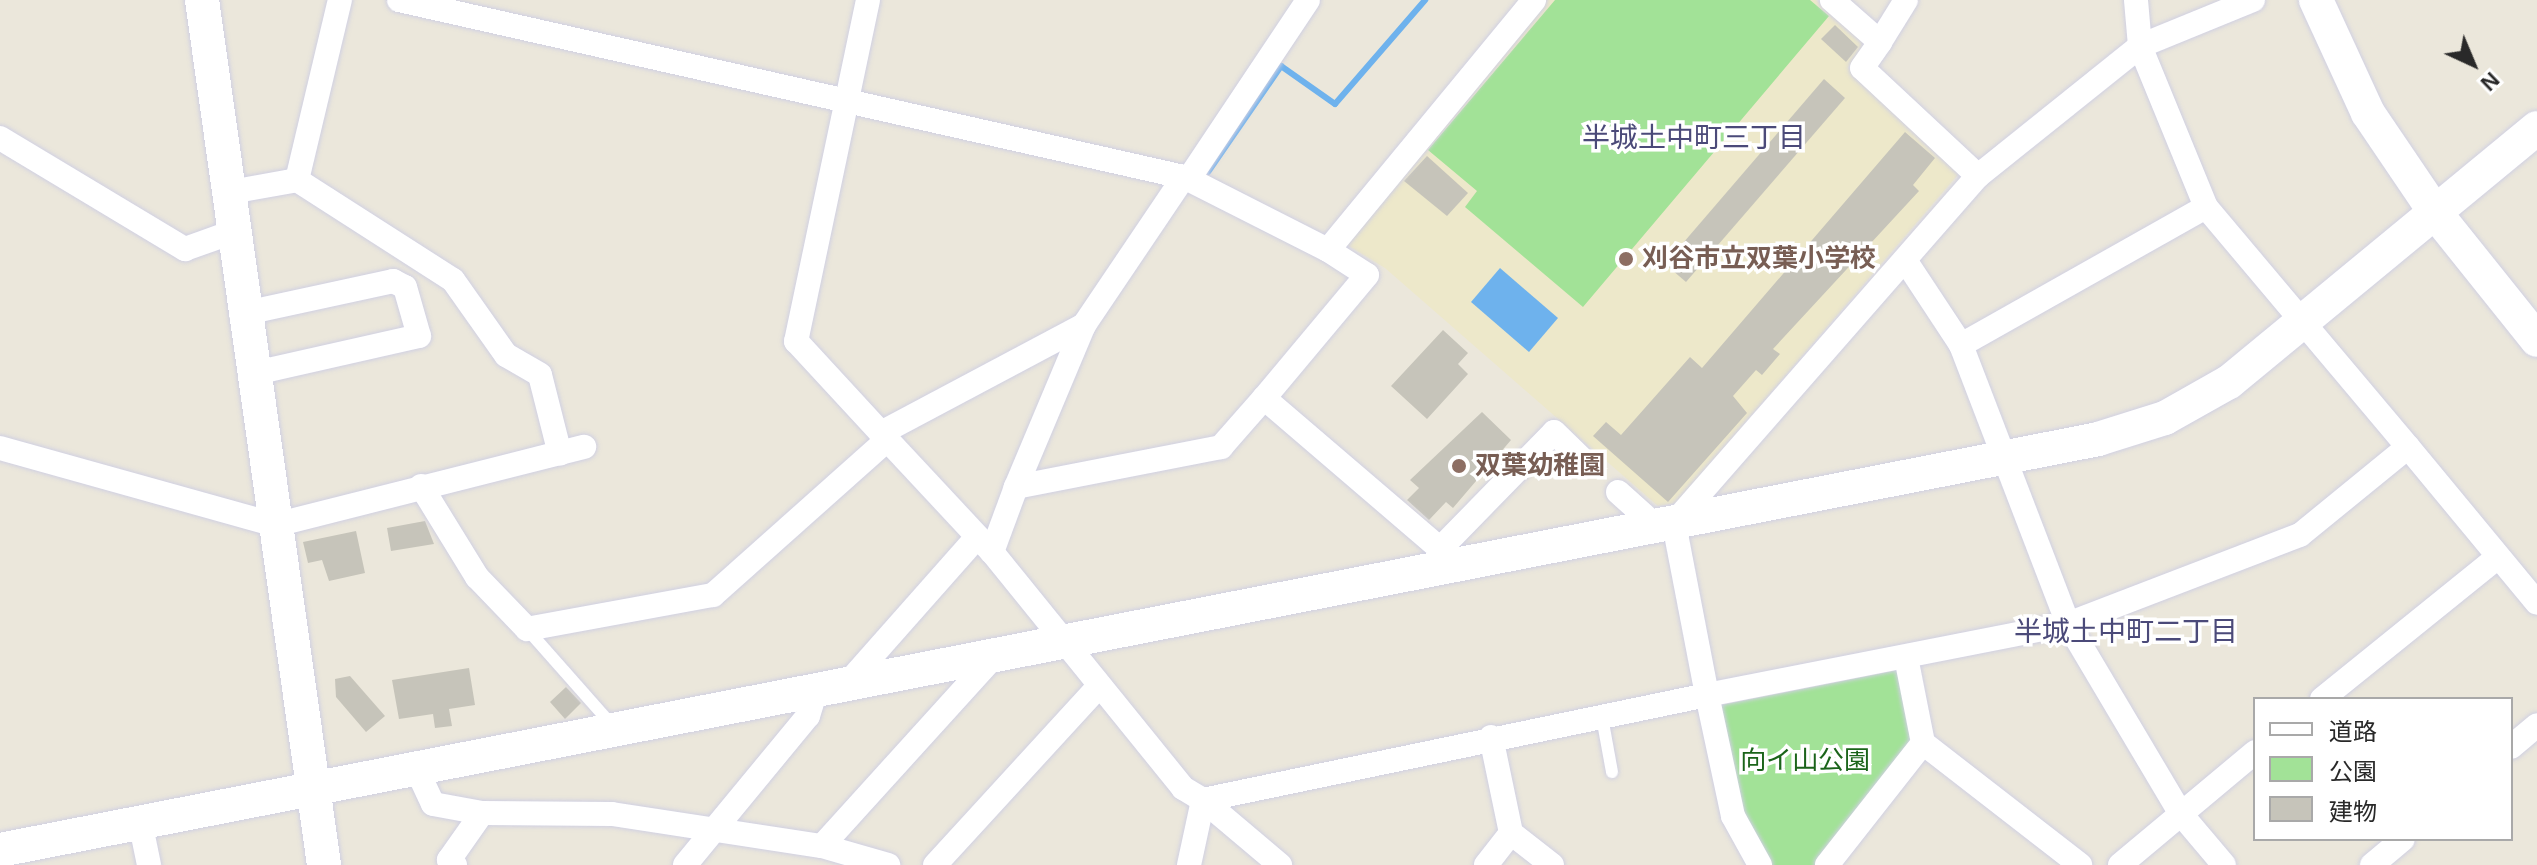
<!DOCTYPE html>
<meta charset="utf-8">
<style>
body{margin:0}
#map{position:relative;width:2537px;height:865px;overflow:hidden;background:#ebe7db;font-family:Arial,"Noto Sans JP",sans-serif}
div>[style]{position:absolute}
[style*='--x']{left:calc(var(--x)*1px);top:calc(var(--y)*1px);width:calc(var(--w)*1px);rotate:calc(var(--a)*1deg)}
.education>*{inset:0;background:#ede8ca}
.green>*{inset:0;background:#a2e297}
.water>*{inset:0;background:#6eb2ed}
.stream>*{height:6px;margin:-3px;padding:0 3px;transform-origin:3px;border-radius:3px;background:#6eb2ed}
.building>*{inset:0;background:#c6c4ba}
.roads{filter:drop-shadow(0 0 2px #d0d0e2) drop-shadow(0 0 2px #d0d0e2)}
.lane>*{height:12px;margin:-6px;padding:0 6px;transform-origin:6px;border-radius:6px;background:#fff}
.street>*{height:24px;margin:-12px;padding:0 12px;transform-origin:12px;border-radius:12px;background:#fff}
.secondary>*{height:34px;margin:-17px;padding:0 17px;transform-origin:17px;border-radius:17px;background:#fff}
.dots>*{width:22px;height:22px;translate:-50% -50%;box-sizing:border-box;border:4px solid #fff;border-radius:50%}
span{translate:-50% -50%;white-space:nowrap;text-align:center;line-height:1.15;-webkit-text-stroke:7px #fff;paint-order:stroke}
.education-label{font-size:26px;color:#785e54;font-weight:700}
.left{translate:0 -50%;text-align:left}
.park-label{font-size:26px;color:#1b641a}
.neighbourhood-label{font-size:28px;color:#4b4a79}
.legend{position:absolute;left:2253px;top:697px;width:260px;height:144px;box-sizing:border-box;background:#fff;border:2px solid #a9a9a9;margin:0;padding:10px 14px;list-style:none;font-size:24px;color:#292929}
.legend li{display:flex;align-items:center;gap:16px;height:40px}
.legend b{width:40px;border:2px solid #a9a9a9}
.north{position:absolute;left:2433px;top:24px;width:80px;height:80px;-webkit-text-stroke:6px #fff;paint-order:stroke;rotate:136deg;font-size:22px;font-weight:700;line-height:32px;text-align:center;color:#292929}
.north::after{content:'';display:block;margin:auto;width:28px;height:36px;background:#292929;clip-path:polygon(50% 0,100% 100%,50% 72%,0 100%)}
</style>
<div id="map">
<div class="education">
<i style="clip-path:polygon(1546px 0,1816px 0,1865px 43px,1848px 68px,1962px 170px,1676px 503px,1658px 506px,1385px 268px,1339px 240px)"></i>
</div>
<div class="green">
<i style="clip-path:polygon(1555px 0,1810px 0,1829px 16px,1583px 307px,1465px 207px,1477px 191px,1428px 150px)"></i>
<i style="clip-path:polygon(1898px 670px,1911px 739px,1815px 865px,1771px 865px,1742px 811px,1721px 705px)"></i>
</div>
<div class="water">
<i style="clip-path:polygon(1500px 268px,1558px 318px,1529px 352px,1471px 302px)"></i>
</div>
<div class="stream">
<i style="--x:1208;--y:172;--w:129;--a:-55.4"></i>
<i style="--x:1281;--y:66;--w:66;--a:35.1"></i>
<i style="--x:1335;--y:104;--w:138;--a:-49.1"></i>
</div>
<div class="building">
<i style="clip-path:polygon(1835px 25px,1858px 47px,1846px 62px,1821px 39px)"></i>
<i style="clip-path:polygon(1824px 79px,1845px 98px,1686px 282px,1665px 264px)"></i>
<i style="clip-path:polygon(1905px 132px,1935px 158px,1913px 185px,1919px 191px,1773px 349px,1780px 354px,1762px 375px,1756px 370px,1733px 396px,1747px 413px,1668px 502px,1593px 436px,1606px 422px,1621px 435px,1690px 357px,1702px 368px)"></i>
<i style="clip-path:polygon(1427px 156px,1468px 193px,1447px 216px,1404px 181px)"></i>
<i style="clip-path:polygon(1443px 330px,1468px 353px,1458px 364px,1468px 374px,1427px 419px,1391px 386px)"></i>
<i style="clip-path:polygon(1482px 412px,1511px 440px,1453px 508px,1446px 502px,1429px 520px,1407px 500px,1419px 488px,1410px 480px)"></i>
<i style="clip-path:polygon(425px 521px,434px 544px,391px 551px,387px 528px)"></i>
<i style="clip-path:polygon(356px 531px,365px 573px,329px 581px,322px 560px,308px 563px,303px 542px)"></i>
<i style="clip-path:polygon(469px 668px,475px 705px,449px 709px,452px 726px,435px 728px,433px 714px,399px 719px,392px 680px)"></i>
<i style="clip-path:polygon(350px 676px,385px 716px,366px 732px,336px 697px,335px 679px)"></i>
<i style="clip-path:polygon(566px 687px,581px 703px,565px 719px,550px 702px)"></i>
</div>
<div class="roads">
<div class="lane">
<i style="--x:527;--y:629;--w:128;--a:48.5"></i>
<i style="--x:1602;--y:717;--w:56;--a:79.7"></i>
</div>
<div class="street">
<i style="--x:399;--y:0;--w:805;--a:12.71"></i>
<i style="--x:1184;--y:177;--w:161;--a:26.9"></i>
<i style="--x:1328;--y:250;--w:46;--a:32.7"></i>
<i style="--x:1367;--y:275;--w:160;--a:129.9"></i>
<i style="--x:1264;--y:398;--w:232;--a:40.6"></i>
<i style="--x:1440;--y:549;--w:18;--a:81"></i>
<i style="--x:868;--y:0;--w:349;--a:101.9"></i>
<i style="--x:796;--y:341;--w:125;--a:47.3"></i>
<i style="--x:881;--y:433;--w:230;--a:-28"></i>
<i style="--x:1084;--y:325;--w:179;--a:-56"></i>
<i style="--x:1880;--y:42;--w:49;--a:-58.2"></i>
<i style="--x:0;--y:138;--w:216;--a:31"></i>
<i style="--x:185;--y:249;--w:48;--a:-19.6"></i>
<i style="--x:1978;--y:176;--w:208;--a:-38.7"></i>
<i style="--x:2140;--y:46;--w:122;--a:-22.2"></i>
<i style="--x:297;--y:180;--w:185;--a:32.7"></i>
<i style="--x:453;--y:280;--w:92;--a:54.8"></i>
<i style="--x:506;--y:355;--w:39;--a:30"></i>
<i style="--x:540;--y:375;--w:81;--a:75.8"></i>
<i style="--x:1188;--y:180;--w:216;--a:-56.3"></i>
<i style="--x:225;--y:193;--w:73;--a:-10.2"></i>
<i style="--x:297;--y:180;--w:185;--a:-76.6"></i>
<i style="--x:1328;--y:250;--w:324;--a:-50.5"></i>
<i style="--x:1907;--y:263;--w:98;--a:56.6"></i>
<i style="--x:1961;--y:345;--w:299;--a:69"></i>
<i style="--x:2068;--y:624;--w:220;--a:59.3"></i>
<i style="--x:2180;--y:813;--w:68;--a:49.8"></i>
<i style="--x:241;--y:314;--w:156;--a:-12.2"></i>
<i style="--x:393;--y:281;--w:13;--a:27"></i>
<i style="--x:405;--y:287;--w:51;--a:74.1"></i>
<i style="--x:419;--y:336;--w:173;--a:167.3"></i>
<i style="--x:1084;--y:325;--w:176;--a:112.8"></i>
<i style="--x:1016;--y:487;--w:209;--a:-11"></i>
<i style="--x:1221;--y:447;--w:65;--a:-48.7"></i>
<i style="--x:1961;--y:345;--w:281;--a:-29.4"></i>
<i style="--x:881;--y:433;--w:163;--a:47"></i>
<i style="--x:992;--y:552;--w:304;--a:51"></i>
<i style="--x:1183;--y:788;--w:23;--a:31"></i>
<i style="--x:1203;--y:800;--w:515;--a:-11.77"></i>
<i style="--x:1707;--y:695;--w:175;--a:-100.9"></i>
<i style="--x:1674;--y:523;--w:461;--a:-48.8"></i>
<i style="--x:1978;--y:176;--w:158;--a:-137"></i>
<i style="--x:1862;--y:68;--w:32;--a:-55"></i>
<i style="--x:1880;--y:42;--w:64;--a:-138.8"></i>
<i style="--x:2408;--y:447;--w:202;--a:50.4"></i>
<i style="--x:0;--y:448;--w:286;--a:15.6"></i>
<i style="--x:275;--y:525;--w:319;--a:-14.2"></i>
<i style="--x:421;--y:486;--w:107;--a:58.4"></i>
<i style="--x:477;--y:577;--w:72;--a:46.1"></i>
<i style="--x:527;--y:629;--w:189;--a:-10.4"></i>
<i style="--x:713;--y:595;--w:233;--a:-41.7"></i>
<i style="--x:1618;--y:492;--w:52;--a:41.9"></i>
<i style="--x:1440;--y:549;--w:163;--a:-45.7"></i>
<i style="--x:1554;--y:432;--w:39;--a:44"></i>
<i style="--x:992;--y:552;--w:69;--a:-69.7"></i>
<i style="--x:1906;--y:657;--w:88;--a:78.8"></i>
<i style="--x:1923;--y:743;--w:199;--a:37.8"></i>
<i style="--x:847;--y:684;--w:196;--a:-48.5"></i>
<i style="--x:2322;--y:699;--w:225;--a:-38.9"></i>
<i style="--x:1491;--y:737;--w:98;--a:78.2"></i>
<i style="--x:1511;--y:833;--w:52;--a:38"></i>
<i style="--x:2511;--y:747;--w:34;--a:-40"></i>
<i style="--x:418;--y:772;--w:35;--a:65"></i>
<i style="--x:433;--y:804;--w:50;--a:10.4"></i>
<i style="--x:482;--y:813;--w:130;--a:0.4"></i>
<i style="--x:612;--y:814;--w:212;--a:8.7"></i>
<i style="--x:822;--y:846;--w:69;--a:16.1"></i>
<i style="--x:140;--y:821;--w:45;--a:78.4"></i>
<i style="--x:822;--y:846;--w:256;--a:-47.8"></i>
<i style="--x:455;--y:865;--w:8;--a:-140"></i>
<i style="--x:449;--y:860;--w:57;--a:-54.9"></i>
<i style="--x:685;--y:865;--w:193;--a:-50.5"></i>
<i style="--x:808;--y:716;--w:27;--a:-73"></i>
<i style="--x:935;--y:865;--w:240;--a:-47.5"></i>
<i style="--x:1189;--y:865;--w:66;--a:-77.8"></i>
<i style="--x:1203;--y:800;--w:101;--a:40.2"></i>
<i style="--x:1486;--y:865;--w:41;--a:-52"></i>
<i style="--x:1760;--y:865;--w:56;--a:-118.9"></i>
<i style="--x:1733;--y:816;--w:124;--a:-102.1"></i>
<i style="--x:1707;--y:695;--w:368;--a:-11.1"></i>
<i style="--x:2068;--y:624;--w:248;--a:-21"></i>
<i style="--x:2300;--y:535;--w:139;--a:-39.2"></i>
<i style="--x:2408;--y:447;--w:314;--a:-130.1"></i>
<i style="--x:2206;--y:207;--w:174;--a:-112.3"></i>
<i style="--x:2140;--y:46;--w:46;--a:-95"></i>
<i style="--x:1827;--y:865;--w:155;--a:-51.8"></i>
<i style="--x:2120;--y:865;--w:176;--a:-39.9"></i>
<i style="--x:2372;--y:865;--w:40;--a:-40"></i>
</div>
<div class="secondary">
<i style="--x:202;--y:0;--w:874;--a:81.97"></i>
<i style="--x:2316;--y:0;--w:124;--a:65.3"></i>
<i style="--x:2368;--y:113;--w:123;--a:55.9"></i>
<i style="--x:2437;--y:215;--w:160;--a:51.3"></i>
<i style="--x:0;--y:850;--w:2138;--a:-11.08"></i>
<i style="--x:2098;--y:439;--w:70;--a:-17.4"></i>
<i style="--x:2165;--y:418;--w:73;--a:-29.4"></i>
<i style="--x:2229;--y:382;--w:399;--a:-39.5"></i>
</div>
</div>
<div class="dots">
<i style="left:1626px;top:259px;background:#8d6e63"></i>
<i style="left:1459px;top:466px;background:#8d6e63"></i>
</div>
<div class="education-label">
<span class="left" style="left:1642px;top:259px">刈谷市立双葉小学校</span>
<span class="left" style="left:1475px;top:466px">双葉幼稚園</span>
</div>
<div class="park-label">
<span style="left:1805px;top:761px">向イ山公園</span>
</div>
<div class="neighbourhood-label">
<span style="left:1694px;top:138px">半城土中町三丁目</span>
<span style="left:2126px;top:632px">半城土中町二丁目</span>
</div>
<ul class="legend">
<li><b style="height:10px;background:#fff"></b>道路</li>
<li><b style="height:22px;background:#a2e297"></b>公園</li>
<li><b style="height:22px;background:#c6c4ba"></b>建物</li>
</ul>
<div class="north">N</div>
</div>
